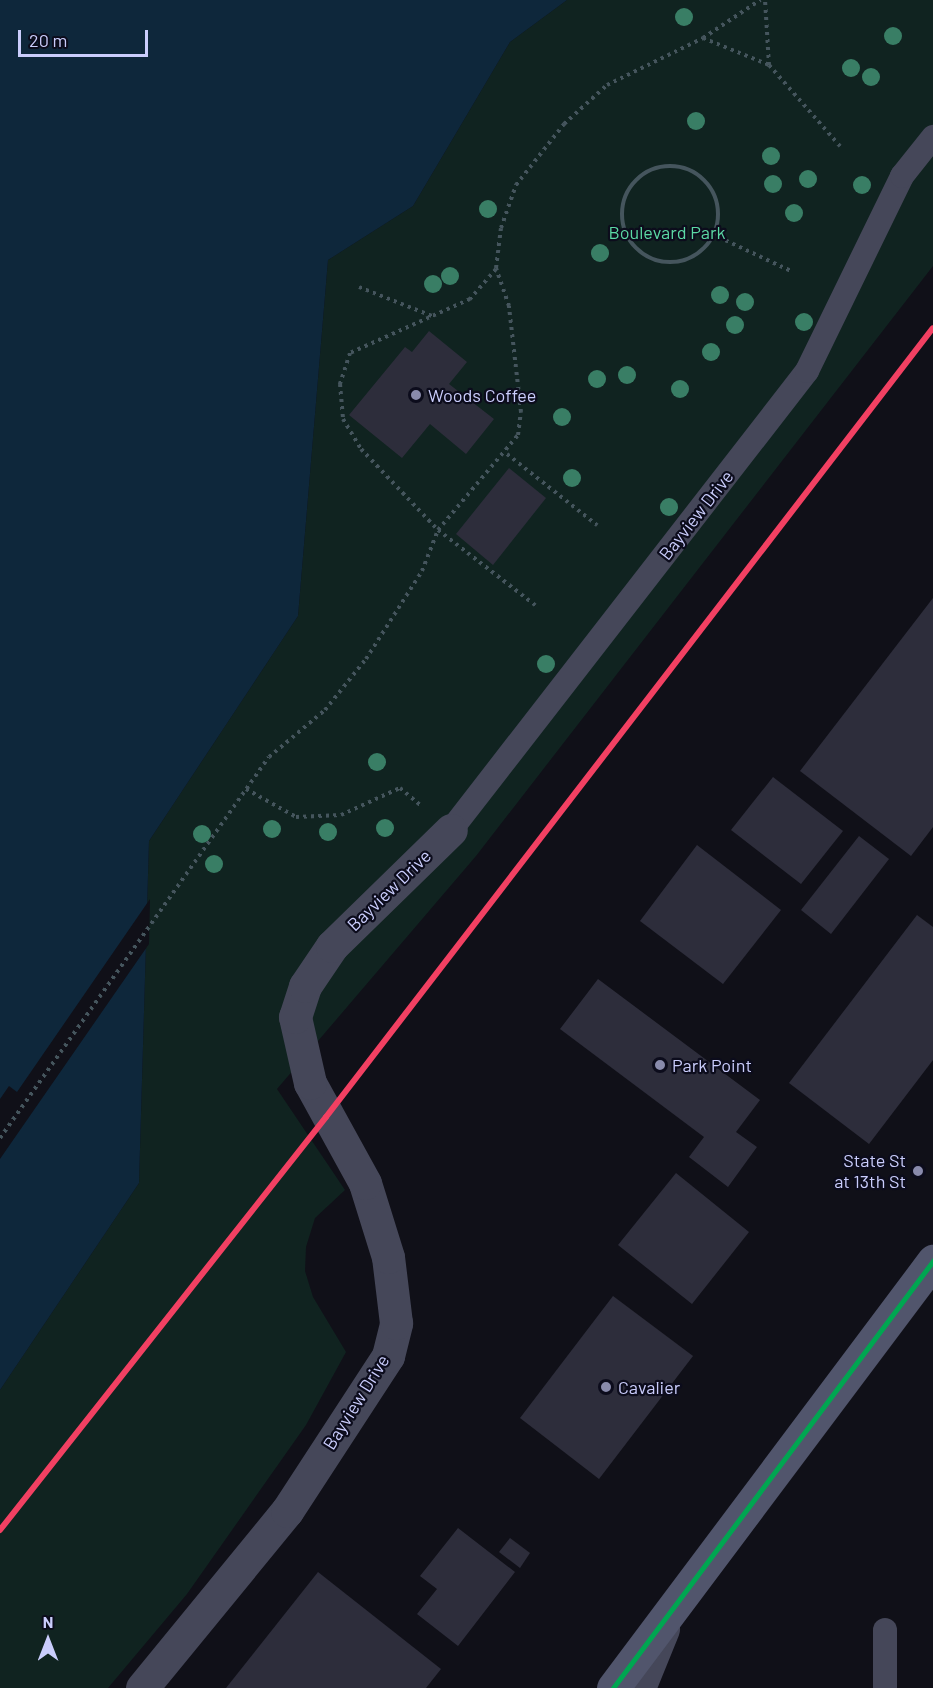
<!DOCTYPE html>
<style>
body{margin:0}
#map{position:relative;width:933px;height:1688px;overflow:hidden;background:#101018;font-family:Barlow,sans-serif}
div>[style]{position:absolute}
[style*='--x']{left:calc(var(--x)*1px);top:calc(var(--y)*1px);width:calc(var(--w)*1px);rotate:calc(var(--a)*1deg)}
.green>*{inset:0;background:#102320}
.water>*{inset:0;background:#0e273b}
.pier>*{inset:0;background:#101018}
.building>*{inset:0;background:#2d2d3b}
.path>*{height:4px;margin-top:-2px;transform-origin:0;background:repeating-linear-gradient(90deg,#45555d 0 3px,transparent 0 7.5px)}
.path>.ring{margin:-2px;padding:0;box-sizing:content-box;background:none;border:4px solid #45555d;border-radius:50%}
.service>*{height:24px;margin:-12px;padding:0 12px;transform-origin:12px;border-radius:12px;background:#454759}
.minor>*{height:33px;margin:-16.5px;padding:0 16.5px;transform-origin:16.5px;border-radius:16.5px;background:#454759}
.secondary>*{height:33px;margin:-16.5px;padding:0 16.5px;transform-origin:16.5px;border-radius:16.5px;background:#51556c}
.bus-1>*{height:4.5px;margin:-2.25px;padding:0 2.25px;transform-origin:2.25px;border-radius:2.25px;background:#00a651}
.rail-1>*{height:6px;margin:-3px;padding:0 3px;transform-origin:3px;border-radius:3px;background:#f24062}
.trees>*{width:18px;height:18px;margin:-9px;border-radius:50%;background:#397e65}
.dots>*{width:16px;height:16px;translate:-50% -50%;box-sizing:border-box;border:3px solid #0c0c1c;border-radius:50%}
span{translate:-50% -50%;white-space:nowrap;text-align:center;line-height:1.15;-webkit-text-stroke:4.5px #0c0c1c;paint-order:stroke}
.park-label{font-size:18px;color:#5bd8a4}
.poi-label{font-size:18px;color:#cacdfc}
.left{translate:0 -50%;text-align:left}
.right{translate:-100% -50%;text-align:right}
.street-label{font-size:18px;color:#cacdfc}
.north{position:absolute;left:18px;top:1610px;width:60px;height:60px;-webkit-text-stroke:4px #0c0c1c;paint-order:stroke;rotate:0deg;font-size:16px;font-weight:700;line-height:24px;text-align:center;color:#cacdfc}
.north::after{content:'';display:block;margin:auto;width:21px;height:27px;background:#cacdfc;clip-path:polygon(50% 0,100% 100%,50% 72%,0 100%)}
.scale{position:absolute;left:18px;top:30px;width:130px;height:27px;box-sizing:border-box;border:3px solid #cacdfc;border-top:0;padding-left:8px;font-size:18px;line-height:21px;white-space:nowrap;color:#cacdfc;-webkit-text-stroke:4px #0c0c1c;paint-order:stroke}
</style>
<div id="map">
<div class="green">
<i style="clip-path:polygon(567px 0,933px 0,933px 266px,476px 856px,277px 1089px,345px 1190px,315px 1218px,306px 1247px,305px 1271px,313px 1297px,346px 1352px,306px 1425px,187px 1594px,108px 1688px,0 1688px,0 1390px,139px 1183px,149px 841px,298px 616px,328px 260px,413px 206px,510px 42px)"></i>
</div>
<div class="water">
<i style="clip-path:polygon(0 0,567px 0,510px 42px,413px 206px,328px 260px,298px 616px,149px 841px,139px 1183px,0 1390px)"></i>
</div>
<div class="pier">
<i style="clip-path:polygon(150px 899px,149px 944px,0 1159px,0 1099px,9px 1086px,17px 1092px)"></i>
</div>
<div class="building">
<i style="clip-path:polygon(429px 331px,467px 362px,449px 384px,494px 419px,466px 454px,430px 424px,402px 458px,349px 415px,405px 347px,412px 352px)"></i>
<i style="clip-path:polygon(509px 468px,546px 498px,493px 565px,456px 534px)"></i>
<i style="clip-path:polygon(933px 598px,933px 827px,911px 856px,800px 771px)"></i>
<i style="clip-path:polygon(773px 777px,843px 831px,801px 884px,731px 830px)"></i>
<i style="clip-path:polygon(859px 836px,889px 859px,831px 934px,801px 910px)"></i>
<i style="clip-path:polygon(697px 845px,781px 910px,723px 984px,640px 921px)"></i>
<i style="clip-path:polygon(917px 915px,933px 927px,933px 1060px,869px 1144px,789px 1083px)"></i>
<i style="clip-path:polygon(598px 979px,760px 1100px,736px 1132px,757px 1147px,728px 1187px,689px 1157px,704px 1137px,560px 1029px)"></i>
<i style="clip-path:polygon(676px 1173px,749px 1232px,692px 1304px,618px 1245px)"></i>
<i style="clip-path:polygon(613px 1296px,693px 1356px,599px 1479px,520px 1418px)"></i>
<i style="clip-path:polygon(458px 1528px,515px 1572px,458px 1646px,417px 1614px,437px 1589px,420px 1576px)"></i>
<i style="clip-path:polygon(510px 1538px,530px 1553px,520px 1568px,499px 1552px)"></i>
<i style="clip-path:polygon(318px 1572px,441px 1669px,426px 1688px,226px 1688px)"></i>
</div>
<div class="path">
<i style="--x:703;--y:38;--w:71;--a:22.2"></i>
<i style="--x:769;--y:65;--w:65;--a:-93.5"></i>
<i style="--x:769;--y:65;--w:108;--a:48.8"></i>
<i class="ring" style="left:622px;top:166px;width:92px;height:92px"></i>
<i style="--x:712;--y:234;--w:87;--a:25.1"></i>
<i style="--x:496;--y:269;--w:40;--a:131"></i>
<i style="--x:470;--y:299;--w:132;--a:155.8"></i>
<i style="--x:350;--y:353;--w:33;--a:108"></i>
<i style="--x:340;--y:384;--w:35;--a:85"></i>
<i style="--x:343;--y:419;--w:35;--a:59"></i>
<i style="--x:361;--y:449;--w:112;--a:46.5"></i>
<i style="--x:438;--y:530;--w:123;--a:37.7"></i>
<i style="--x:359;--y:287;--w:79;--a:21.7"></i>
<i style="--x:507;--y:454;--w:115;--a:38.3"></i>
<i style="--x:246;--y:789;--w:57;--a:29.2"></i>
<i style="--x:296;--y:817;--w:45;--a:-2.5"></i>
<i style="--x:341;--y:815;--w:65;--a:-24.6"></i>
<i style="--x:400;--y:788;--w:26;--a:40"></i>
<i style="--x:0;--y:1138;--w:466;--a:-54.8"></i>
<i style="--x:269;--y:757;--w:73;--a:-40"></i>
<i style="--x:325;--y:710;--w:65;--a:-51.2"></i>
<i style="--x:366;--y:659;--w:104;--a:-57.5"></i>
<i style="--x:422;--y:571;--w:44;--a:-68.7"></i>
<i style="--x:438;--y:530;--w:124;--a:-49.9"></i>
<i style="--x:518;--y:435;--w:23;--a:-83"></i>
<i style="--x:521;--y:412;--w:107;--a:-96.5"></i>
<i style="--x:509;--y:306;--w:40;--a:-108.9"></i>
<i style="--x:496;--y:268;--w:40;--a:-82.9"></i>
<i style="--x:501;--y:228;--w:46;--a:-70.8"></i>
<i style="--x:516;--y:185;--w:78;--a:-51.8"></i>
<i style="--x:564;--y:124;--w:58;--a:-42.2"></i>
<i style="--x:607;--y:85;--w:107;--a:-26.1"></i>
<i style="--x:703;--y:38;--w:69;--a:-33.7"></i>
</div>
<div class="service">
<i style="--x:451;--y:830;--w:581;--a:-52.2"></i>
<i style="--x:807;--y:371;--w:217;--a:-64"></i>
<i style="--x:902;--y:176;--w:50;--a:-51.5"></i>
<i style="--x:885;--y:1630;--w:58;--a:90"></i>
</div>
<div class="minor">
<i style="--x:142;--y:1688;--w:229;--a:-50.7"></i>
<i style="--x:287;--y:1511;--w:185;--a:-56.9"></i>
<i style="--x:388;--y:1356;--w:34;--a:-76"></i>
<i style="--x:396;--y:1323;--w:66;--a:-96.9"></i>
<i style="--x:388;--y:1257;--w:77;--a:-107.3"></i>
<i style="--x:365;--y:1183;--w:114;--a:-118.8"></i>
<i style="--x:310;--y:1083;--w:68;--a:-102.8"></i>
<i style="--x:295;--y:1017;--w:33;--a:-72"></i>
<i style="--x:305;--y:986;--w:48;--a:-56"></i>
<i style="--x:332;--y:946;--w:166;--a:-44.3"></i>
<i style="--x:639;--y:1688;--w:64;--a:-67.9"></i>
</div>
<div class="secondary">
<i style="--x:613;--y:1688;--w:534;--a:-53.15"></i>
</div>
<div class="bus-1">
<i style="--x:613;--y:1688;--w:534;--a:-53.15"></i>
</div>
<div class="rail-1">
<i style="--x:0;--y:1530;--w:526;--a:-51.71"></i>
<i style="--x:326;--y:1117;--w:995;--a:-52.43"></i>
</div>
<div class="trees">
<i style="left:684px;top:17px"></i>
<i style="left:893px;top:36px"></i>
<i style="left:851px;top:68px"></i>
<i style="left:871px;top:77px"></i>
<i style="left:696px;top:121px"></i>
<i style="left:771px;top:156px"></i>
<i style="left:808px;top:179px"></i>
<i style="left:773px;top:184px"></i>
<i style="left:862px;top:185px"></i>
<i style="left:488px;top:209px"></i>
<i style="left:794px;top:213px"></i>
<i style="left:600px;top:253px"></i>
<i style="left:450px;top:276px"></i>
<i style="left:433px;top:284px"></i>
<i style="left:720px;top:295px"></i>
<i style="left:745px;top:302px"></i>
<i style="left:804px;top:322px"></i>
<i style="left:735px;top:325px"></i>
<i style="left:711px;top:352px"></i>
<i style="left:627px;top:375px"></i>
<i style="left:597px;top:379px"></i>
<i style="left:680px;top:389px"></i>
<i style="left:562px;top:417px"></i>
<i style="left:572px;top:478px"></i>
<i style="left:669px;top:507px"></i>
<i style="left:546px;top:664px"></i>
<i style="left:377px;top:762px"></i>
<i style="left:385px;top:828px"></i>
<i style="left:272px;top:829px"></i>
<i style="left:328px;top:832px"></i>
<i style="left:202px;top:834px"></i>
<i style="left:214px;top:864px"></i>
</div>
<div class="dots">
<i style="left:416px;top:395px;background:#898bac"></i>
<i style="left:660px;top:1065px;background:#898bac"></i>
<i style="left:918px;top:1171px;background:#898bac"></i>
<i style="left:606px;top:1387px;background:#898bac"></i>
</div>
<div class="park-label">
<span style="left:667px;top:232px">Boulevard Park</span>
</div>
<div class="poi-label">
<span class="left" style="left:428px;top:395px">Woods Coffee</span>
<span class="left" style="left:672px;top:1065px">Park Point</span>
<span class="right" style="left:906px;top:1171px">State St<br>at 13th St</span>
<span class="left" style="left:618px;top:1387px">Cavalier</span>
</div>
<div class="street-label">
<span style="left:696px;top:515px;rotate:-52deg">Bayview Drive</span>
<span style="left:389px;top:890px;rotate:-44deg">Bayview Drive</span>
<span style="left:356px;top:1402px;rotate:-58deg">Bayview Drive</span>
</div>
<div class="north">N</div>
<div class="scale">20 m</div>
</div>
